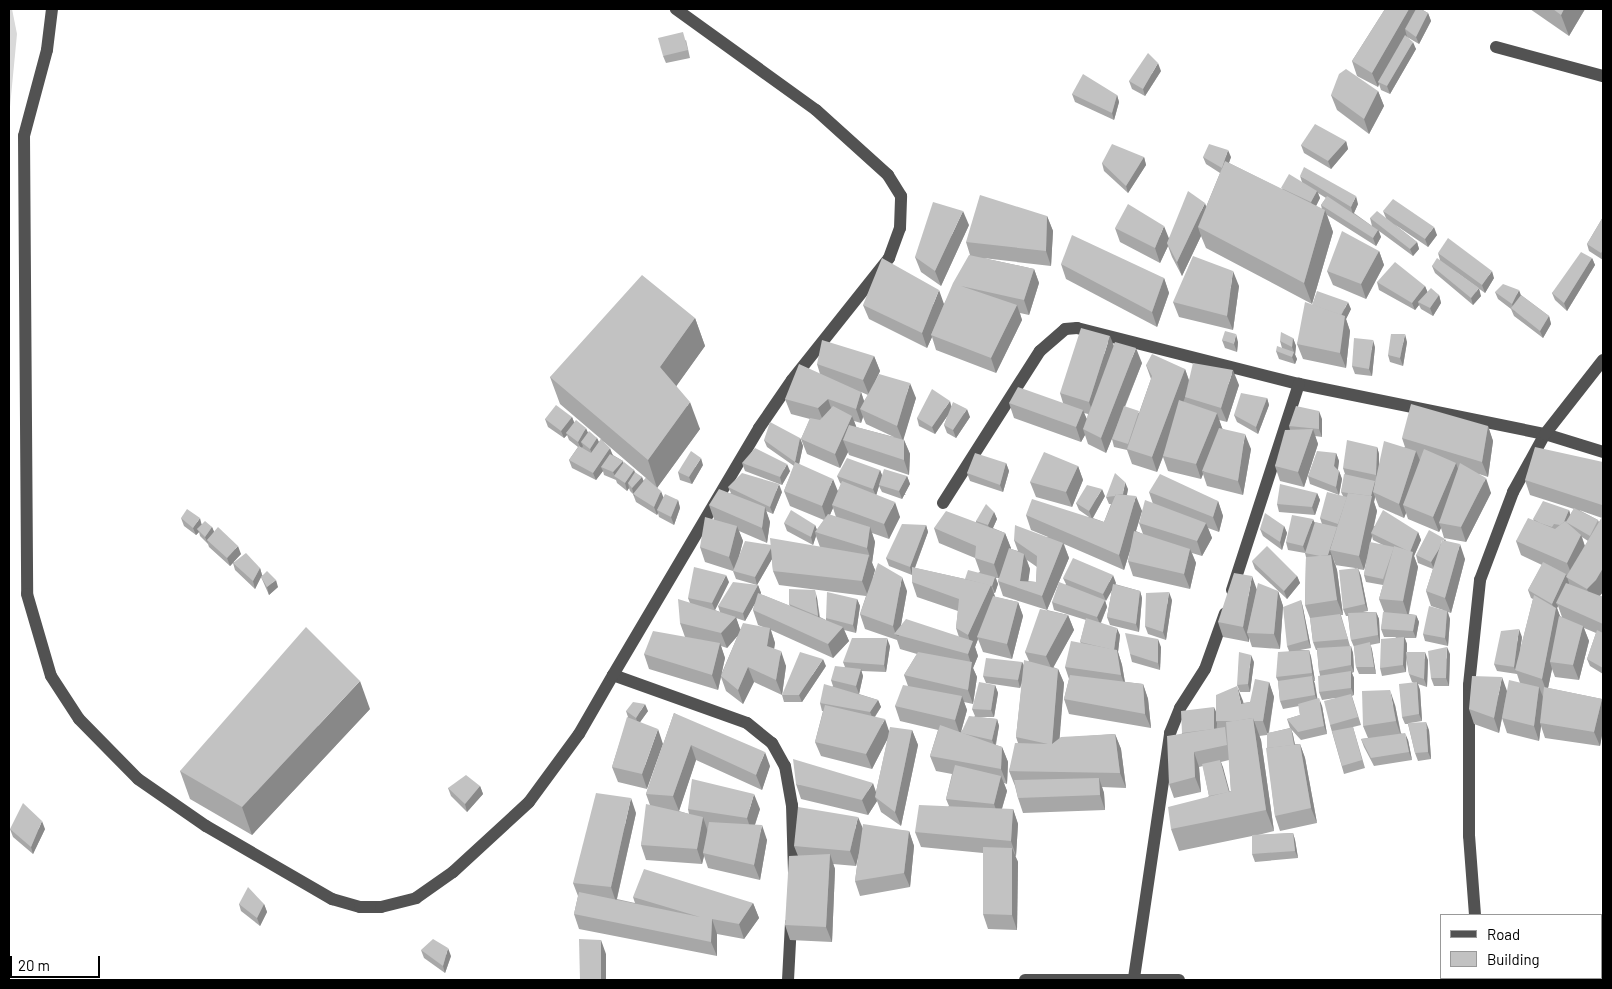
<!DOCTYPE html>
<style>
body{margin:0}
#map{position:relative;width:1612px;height:989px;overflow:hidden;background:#fff;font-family:Barlow,sans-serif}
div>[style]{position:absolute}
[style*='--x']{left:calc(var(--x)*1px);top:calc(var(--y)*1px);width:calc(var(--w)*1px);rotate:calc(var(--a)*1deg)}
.green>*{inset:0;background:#d9d9d9}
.minor>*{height:12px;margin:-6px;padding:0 6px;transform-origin:6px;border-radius:6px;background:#525252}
.wall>*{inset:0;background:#a7a7a7}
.shaded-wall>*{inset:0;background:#888}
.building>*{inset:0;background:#c2c2c2}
span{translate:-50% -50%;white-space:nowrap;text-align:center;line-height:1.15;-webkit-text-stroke:4px #fff;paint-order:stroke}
.frame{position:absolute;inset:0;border:10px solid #000;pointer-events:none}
.legend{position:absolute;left:1440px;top:914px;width:162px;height:65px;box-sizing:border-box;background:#fff;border:1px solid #999;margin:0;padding:6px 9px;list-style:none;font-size:15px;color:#000}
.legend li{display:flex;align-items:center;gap:10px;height:25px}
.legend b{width:25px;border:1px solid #999}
.scale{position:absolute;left:10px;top:956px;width:90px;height:22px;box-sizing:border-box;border:2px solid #000;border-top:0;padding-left:6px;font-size:15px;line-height:18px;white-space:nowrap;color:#000;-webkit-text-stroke:4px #fff;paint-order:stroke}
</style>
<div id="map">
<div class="green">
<i style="clip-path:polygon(9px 9px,12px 9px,17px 34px,9px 117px)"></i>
</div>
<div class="minor">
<i style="--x:52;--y:9;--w:41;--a:97"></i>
<i style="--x:47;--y:50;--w:89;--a:105"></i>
<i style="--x:24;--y:136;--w:458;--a:89.6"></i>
<i style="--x:27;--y:594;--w:85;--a:73.7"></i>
<i style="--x:51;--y:676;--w:51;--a:56.9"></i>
<i style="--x:79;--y:719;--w:84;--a:45.5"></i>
<i style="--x:138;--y:779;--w:83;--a:34.7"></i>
<i style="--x:206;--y:826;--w:146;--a:30.1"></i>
<i style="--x:332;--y:899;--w:29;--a:16"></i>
<i style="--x:360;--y:907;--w:21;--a:0"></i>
<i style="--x:381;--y:907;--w:36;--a:-14"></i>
<i style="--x:416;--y:898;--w:45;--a:-35.1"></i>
<i style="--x:453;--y:872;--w:103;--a:-42.6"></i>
<i style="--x:529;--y:802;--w:84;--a:-53.7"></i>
<i style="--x:579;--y:734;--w:68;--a:-60"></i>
<i style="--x:613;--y:675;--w:142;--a:19.7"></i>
<i style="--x:747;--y:723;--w:32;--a:39"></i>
<i style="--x:772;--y:743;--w:26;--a:61"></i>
<i style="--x:785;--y:766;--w:40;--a:80"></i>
<i style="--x:792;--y:805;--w:68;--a:88.3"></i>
<i style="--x:1496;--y:47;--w:111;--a:15.2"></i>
<i style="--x:943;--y:503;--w:180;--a:-57.5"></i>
<i style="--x:1040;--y:351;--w:33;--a:-41"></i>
<i style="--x:1065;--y:329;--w:12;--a:-5"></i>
<i style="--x:1077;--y:328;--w:229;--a:14.2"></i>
<i style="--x:1299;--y:384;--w:251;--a:11.5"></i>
<i style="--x:1545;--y:434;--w:61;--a:17.2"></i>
<i style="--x:1232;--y:590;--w:217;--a:-72"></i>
<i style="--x:613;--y:675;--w:287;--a:-59.4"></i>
<i style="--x:759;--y:428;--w:58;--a:-55.5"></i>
<i style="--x:792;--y:380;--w:156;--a:-51.5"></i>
<i style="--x:889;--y:258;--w:32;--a:-70"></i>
<i style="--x:900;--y:228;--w:32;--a:-88"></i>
<i style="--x:901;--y:196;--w:25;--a:-122"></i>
<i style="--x:888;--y:175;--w:97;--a:-137.9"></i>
<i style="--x:816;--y:110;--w:173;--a:-144.2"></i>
<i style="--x:1475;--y:915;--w:79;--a:-94.3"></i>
<i style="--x:1469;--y:836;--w:151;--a:-90"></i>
<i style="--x:1469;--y:685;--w:106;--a:-84"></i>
<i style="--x:1480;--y:580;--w:94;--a:-69.4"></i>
<i style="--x:1513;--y:492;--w:66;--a:-61.1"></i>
<i style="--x:1545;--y:434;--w:94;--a:-51.9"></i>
<i style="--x:1134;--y:978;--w:248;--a:-81.6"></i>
<i style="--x:1170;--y:733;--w:27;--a:-68"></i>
<i style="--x:1180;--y:708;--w:46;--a:-57.3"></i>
<i style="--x:1205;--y:669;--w:59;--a:-70.3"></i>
<i style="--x:1480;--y:978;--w:2;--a:90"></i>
<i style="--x:788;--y:980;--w:57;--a:-87"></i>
<i style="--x:1025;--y:980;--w:154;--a:0"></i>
</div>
<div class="wall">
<i style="clip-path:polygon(1385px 9px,1423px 9px,1423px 10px,1428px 13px,1431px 21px,1419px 44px,1407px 37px,1416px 49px,1390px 94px,1381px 90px,1379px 84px,1378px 87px,1357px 76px,1352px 61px)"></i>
<i style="clip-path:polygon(1530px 9px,1585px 9px,1569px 36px)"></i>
<i style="clip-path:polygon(686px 40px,690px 58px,666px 63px,663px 56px)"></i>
<i style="clip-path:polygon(1161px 71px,1145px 96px,1132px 89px,1129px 81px)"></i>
<i style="clip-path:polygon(1378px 91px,1384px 106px,1369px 134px,1337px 110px,1331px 95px)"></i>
<i style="clip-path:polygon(1072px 94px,1117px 95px,1119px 102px,1114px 120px,1075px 102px)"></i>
<i style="clip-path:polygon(1346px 141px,1348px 149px,1331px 169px,1304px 153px,1301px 145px)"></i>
<i style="clip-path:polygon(1144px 157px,1146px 165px,1128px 193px,1104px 171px,1102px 163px)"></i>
<i style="clip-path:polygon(evenodd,1203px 157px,1231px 157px,1229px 163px,1281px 189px,1302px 182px,1300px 176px,1358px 204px,1354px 213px,1372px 226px,1370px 218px,1386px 218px,1383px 211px,1437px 235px,1428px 247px,1394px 224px,1417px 242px,1419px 249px,1413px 256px,1379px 231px,1381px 237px,1376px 246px,1327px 215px,1333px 232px,1312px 304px,1206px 248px,1201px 236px,1182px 276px,1172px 257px,1168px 246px,1160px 263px,1120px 242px,1115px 228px,1169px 238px,1206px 207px,1220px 173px,1206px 164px,1203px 157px,1318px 193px,1326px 198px,1321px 205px,1322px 209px,1316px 206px,1320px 198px,1318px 193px)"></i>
<i style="clip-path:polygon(1047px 216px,1053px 231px,1051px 266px,983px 258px,1034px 269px,1039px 283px,1029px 315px,1020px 313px,1022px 320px,996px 373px,936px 350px,932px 337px,927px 348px,869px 319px,863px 305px,944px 304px,970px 255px,966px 242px)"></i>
<i style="clip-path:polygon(1603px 217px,1603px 260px,1589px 251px,1587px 244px)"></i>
<i style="clip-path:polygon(969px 225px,941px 286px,921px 272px,915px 257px)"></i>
<i style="clip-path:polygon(1379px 251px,1384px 265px,1366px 299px,1333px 285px,1327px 271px)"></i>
<i style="clip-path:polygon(1438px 253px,1494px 278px,1485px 293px,1456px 272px,1481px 296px,1473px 305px,1435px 273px,1432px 266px,1440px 260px)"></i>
<i style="clip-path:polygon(1592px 258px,1595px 265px,1567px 311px,1555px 300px,1552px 293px)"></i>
<i style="clip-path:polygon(1061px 264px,1164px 278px,1169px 293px,1157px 327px,1066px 279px)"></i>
<i style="clip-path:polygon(1377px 282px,1425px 286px,1427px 292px,1439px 295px,1441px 303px,1433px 316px,1421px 309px,1419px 305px,1415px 310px,1379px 290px)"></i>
<i style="clip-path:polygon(1239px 286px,1233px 330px,1179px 317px,1173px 302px)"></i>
<i style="clip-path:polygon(1495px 292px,1521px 295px,1549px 316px,1551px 324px,1543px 338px,1514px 316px,1511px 309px,1498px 299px)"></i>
<i style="clip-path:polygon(1312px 305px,1351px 309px,1346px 319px,1350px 331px,1346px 368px,1303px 359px,1297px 344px)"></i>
<i style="clip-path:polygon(evenodd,695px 318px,705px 346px,676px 386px,700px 429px,657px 488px,663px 497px,678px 500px,680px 508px,674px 525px,659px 517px,658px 513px,657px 515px,636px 502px,633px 494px,630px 491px,629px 488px,627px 491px,617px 483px,616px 480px,604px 475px,603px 471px,596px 480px,572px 468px,569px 460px,578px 447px,569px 440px,567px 435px,564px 438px,548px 427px,545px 419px,572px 417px,574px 422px,588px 433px,597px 438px,599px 442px,601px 439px,560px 404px,550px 377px,695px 318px,603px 441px,646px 478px,643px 481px,642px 477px,635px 473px,634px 470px,623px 463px,623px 461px,613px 455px,603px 441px)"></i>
<i style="clip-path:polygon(1293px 338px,1296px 346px,1295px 355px,1297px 359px,1295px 364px,1279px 359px,1276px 351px,1282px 348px,1280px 341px)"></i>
<i style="clip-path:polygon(1222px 340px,1238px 342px,1237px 352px,1225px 348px)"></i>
<i style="clip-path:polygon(1407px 342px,1403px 366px,1390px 362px,1388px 355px)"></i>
<i style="clip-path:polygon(evenodd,1114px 346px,1142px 363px,1125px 407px,1139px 413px,1151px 379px,1146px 365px,1185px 369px,1189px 380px,1239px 385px,1227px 422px,1219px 420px,1222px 428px,1251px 449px,1243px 495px,1207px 486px,1203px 474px,1201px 479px,1168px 471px,1163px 457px,1157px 472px,1132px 464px,1127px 450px,1114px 447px,1112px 439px,1114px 434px,1106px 453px,1088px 444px,1085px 435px,1081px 442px,1014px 418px,1009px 403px,1063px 403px,1060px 393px,1114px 346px,1084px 413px,1088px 414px,1087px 419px,1084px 413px)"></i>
<i style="clip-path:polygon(1375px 347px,1372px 376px,1355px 374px,1352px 366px)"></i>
<i style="clip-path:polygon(evenodd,874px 356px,880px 371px,875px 382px,916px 398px,903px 439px,904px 440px,910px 454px,909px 475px,849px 455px,848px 452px,840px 468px,807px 454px,801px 439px,810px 419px,791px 414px,785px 399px,820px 374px,817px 364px,874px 356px,861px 392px,868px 395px,864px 401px,861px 392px,874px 356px,863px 417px,866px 424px,894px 437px,856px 427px,854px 421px,861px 423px,863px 417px)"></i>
<i style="clip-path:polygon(1267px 398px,1269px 405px,1258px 434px,1237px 422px,1234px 415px)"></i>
<i style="clip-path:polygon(952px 406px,970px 417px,956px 438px,947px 433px,944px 425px,948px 415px,935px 434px,919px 426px,917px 418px)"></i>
<i style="clip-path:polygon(1322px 419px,1322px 437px,1315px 436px,1318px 444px,1304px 487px,1280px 481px,1275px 466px,1290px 430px,1289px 426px)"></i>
<i style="clip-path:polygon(evenodd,1488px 426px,1493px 441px,1488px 477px,1479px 474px,1491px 493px,1466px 542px,1444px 538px,1441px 528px,1439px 532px,1408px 519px,1406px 513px,1404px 518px,1379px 507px,1375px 497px,1374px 502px,1377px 511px,1374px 526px,1418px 532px,1421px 540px,1414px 556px,1418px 567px,1409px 614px,1416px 615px,1419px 622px,1416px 638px,1405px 638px,1407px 644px,1407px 652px,1428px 660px,1427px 687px,1418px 684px,1420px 690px,1422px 721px,1410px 723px,1429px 730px,1431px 759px,1418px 761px,1415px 753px,1408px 724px,1405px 724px,1402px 717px,1414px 683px,1412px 682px,1409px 674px,1406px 657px,1406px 672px,1382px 676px,1380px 668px,1396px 637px,1384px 637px,1381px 629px,1384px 612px,1379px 599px,1383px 585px,1366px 582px,1364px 575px,1367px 557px,1364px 570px,1358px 569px,1361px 576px,1368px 611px,1363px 612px,1376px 612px,1379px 619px,1380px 643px,1370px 645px,1372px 650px,1376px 674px,1359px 674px,1356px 667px,1354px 647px,1351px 640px,1348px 616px,1346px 616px,1343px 609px,1355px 568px,1335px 565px,1333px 557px,1337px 570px,1343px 615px,1341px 615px,1350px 646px,1353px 653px,1354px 672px,1352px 673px,1354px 678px,1354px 695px,1352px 696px,1361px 725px,1353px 727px,1365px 768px,1344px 774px,1330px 725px,1335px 698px,1322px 700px,1319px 692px,1320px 675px,1319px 671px,1317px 650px,1316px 650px,1313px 642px,1310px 618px,1305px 605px,1306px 557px,1305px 553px,1288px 550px,1286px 542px,1314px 522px,1322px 524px,1320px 518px,1343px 496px,1341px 492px,1345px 474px,1343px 468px,1377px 447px,1379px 454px,1379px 466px,1405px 447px,1402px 438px,1488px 426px,1372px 536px,1373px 540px,1383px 545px,1370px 543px,1372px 536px)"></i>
<i style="clip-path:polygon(evenodd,800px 438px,803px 446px,799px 464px,838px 491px,841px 484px,840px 483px,837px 476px,880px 470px,882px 475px,907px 476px,910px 484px,902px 499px,882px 492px,879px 486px,876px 495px,900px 517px,889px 539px,872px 533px,875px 542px,872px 563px,875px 570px,873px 577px,907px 591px,901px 625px,959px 637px,956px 628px,958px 611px,917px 597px,912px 582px,912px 575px,889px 566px,886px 558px,926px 525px,928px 532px,915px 568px,965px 579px,980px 572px,975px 558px,939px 543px,934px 528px,976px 522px,976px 521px,994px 512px,997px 519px,993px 528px,1005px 533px,1011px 549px,1018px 551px,1014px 540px,1048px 537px,1031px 530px,1026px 515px,1089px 517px,1079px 510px,1076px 503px,1105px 496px,1093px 518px,1104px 522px,1111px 504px,1109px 504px,1106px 497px,1128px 489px,1127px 495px,1142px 511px,1136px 531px,1143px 534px,1139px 523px,1153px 504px,1149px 492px,1218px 501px,1223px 516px,1219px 532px,1208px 528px,1212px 538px,1202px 556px,1192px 553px,1196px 563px,1190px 589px,1133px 576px,1128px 561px,1131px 548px,1124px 570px,1064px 544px,1069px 558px,1047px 610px,1068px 615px,1074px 630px,1053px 667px,1058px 669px,1064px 683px,1059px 738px,1115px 734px,1121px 749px,1126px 788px,1102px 787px,1104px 793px,1105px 810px,1023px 813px,1018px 798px,1015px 786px,1009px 771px,1018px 743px,1016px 737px,1022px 683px,1020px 688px,986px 683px,983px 676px,1022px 662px,1024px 665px,1029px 661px,1025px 652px,1047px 610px,1003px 596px,998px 581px,999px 578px,996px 578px,998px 584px,995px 593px,994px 593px,995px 597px,1018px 602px,1023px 616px,1012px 659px,983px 652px,978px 639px,975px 647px,978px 656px,973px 668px,977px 677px,973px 704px,964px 702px,967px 710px,961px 732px,975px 716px,972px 709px,995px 685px,998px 693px,994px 717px,977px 717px,997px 719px,999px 726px,996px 745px,1002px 747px,1008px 762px,1007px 784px,1004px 783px,1007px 791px,1002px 809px,1013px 809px,1018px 824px,1016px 856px,1015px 856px,1018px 862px,1017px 930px,988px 929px,983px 914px,983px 853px,921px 847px,915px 832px,949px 806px,946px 799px,952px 774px,936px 771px,930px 756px,938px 730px,900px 721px,895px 706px,908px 686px,904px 675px,917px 654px,900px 649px,897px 640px,865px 629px,860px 614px,866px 596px,779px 585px,773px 571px,772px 559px,757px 585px,736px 579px,733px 571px,705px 562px,700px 547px,714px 519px,709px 505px,731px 493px,728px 487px,782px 492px,773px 514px,766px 511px,770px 522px,767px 543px,739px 531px,743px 541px,738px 560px,771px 545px,820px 547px,816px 536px,813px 545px,787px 531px,784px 523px,815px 525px,817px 530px,824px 520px,790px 506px,784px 491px,794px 466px,767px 447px,764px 440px,800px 438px,833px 508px,836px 517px,830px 515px,833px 508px,800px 438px,1027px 560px,1037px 567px,1036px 582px,1028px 581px,1030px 569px,1027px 560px)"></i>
<i style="clip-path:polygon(1336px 453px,1339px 461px,1338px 470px,1339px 471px,1342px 479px,1339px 495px,1310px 484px,1308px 476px)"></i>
<i style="clip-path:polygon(evenodd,1603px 462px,1603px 592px,1600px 596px,1603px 597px,1603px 674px,1590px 666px,1587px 659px,1596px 633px,1584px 628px,1589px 641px,1579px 680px,1555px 677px,1552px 669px,1548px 688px,1602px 699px,1603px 703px,1603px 730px,1600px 746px,1545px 738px,1541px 726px,1539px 741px,1507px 733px,1502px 718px,1499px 733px,1474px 724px,1469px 709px,1507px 691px,1520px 683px,1517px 674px,1497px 671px,1494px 664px,1522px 637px,1520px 651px,1533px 599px,1531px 598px,1528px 590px,1542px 565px,1521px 555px,1516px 541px,1534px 520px,1533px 519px,1569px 510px,1570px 515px,1574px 509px,1530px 495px,1525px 480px,1603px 462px,1579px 510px,1602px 518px,1599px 522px,1598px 520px,1579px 510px,1603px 462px,1582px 537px,1588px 541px,1585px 546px,1582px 537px,1603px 462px,1558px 606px,1562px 617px,1560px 616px,1557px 608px,1558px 606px)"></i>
<i style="clip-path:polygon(742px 463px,790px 471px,782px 485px,745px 471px)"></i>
<i style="clip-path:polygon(1006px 463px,1009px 471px,1003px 492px,970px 481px,967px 473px)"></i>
<i style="clip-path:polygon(703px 465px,692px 484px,680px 480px,678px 472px)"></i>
<i style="clip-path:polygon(1078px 466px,1083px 480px,1072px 507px,1036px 497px,1030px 482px)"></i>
<i style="clip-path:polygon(1317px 493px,1320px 500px,1315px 515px,1279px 512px,1277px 504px)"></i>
<i style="clip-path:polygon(181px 518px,212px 527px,214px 532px,241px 554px,233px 562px,260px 568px,262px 575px,278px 587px,269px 595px,261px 577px,255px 589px,235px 570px,233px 563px,230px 566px,209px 547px,208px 544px,200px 536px,199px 532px,196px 535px,184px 526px)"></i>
<i style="clip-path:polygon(1284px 526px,1287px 533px,1282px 550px,1263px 536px,1260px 529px)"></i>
<i style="clip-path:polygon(1446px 541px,1465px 559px,1451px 613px,1448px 612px,1450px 619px,1448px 646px,1425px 641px,1423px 634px,1443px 610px,1431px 606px,1426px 591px,1433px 569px,1418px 563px,1416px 555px)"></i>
<i style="clip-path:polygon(1252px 561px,1297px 576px,1300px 583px,1287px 599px,1255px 569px)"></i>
<i style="clip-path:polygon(1063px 578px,1116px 583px,1115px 584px,1140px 591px,1142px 598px,1139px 632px,1110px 625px,1107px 617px,1112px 590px,1105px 601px,1107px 607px,1101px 623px,1120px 635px,1118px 652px,1122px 665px,1125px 682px,1143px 684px,1148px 699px,1151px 728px,1069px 714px,1064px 699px,1069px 679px,1065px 667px,1081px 643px,1080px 642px,1086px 620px,1054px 610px,1052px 602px,1066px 584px)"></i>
<i style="clip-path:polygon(evenodd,729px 582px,715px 610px,720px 612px,718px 606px,758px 585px,761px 593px,760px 594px,790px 606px,789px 604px,817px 598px,820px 617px,826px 620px,826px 618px,857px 599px,860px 606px,856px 633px,844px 630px,849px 641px,833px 658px,771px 630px,775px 643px,774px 649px,786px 666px,782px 695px,826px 666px,802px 702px,784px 702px,782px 695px,754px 682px,743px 704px,726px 691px,721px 677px,718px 690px,649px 669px,644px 654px,685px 637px,680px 623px,690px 603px,688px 598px,729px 582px,755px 603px,753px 610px,758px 625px,763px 627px,740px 629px,736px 618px,745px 621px,755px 603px,729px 582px,738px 635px,721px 675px,725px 658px,721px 646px,727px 648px,738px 635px)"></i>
<i style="clip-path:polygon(1257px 589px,1278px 591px,1283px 606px,1280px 649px,1252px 647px,1249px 638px,1249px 642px,1223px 637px,1218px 622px)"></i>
<i style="clip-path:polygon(1172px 600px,1166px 640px,1148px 634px,1145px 626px)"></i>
<i style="clip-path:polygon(evenodd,1301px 600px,1303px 608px,1311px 648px,1300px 650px,1309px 650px,1311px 657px,1315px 681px,1314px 681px,1317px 699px,1322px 706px,1327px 734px,1301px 740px,1291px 729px,1293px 735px,1295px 744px,1300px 744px,1305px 758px,1317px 823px,1280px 831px,1275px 816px,1267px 748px,1267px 735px,1259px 736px,1261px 740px,1274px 831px,1258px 835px,1293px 833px,1295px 840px,1298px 858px,1255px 862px,1252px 854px,1252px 836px,1179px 851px,1171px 829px,1209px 796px,1203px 766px,1199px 767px,1201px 792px,1174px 798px,1169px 784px,1182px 733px,1216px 712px,1243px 703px,1250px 702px,1269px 682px,1274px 697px,1269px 733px,1290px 728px,1287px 719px,1300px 715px,1299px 706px,1283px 709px,1280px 701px,1278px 681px,1276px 677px,1289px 651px,1287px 646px,1301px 600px,1229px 760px,1231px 791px,1229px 791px,1221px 762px,1229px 760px)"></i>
<i style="clip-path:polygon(890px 646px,886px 672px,861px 671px,863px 676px,859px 694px,878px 700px,881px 707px,875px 717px,889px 731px,912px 730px,918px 745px,901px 826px,881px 812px,877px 801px,868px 815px,801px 799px,796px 784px,876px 792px,888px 738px,872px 769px,821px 756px,815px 742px,823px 711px,822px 711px,820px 703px,833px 686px,831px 680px,845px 667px,843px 662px)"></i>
<i style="clip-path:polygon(1161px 647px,1160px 670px,1132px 662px,1130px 654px)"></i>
<i style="clip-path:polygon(1450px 654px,1449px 686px,1434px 686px,1431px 678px)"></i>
<i style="clip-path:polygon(1254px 662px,1250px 692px,1240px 692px,1237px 685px)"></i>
<i style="clip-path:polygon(1395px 705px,1401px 733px,1408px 740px,1412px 760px,1374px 766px,1364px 747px,1361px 739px,1368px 738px,1363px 726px)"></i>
<i style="clip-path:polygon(370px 709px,252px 835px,190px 799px,180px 771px)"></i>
<i style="clip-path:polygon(626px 711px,648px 711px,640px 722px,647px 789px,618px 782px,612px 767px,628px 717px)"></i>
<i style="clip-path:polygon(674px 713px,770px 766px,762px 790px,696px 760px,679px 811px,689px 814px,688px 809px,760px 809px,755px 825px,767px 840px,760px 880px,708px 868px,704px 856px,702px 864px,646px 860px,641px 845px,650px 805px,646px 794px)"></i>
<i style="clip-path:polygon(480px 786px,483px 794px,467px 812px,451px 796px,448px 788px)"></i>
<i style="clip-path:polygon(636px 813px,617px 899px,635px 903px,633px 897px,753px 903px,759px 918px,744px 939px,717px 934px,717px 956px,579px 929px,574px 914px,578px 896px,573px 883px)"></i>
<i style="clip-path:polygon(863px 828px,909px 831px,914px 846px,910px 887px,860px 896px,855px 881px,859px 851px,856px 866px,833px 864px,835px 869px,832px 942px,790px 940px,785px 925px,798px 856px,794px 846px)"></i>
<i style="clip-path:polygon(10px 829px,45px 829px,33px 854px,13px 837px)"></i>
<i style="clip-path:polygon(239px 904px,264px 904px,267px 912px,260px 926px,241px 911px)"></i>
<i style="clip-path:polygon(421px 950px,451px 956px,445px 973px,424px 958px)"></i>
</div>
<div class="shaded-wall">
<i style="clip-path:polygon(1409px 9px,1423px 9px,1410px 32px,1405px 29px,1407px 37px,1378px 82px,1379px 84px,1378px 87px,1372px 73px)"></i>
<i style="clip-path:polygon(1564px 9px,1585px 9px,1569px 36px,1561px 15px)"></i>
<i style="clip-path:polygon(1428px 13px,1431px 21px,1419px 44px,1416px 37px)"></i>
<i style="clip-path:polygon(1413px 42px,1416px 49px,1390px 94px,1387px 86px)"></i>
<i style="clip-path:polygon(1158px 63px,1161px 71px,1145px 96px,1143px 89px)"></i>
<i style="clip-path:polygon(1378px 91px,1384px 106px,1369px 134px,1364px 119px)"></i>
<i style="clip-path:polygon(1117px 95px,1119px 102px,1114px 120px,1112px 113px)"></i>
<i style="clip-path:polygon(1346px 141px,1348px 149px,1331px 169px,1328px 161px)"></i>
<i style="clip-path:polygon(1228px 150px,1231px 157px,1224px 176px,1222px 168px)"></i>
<i style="clip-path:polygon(1144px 157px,1146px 165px,1128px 193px,1126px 186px)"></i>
<i style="clip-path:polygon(1317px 191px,1320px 198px,1314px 210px,1311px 202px)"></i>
<i style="clip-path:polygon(1356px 196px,1358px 204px,1353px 215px,1351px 207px)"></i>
<i style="clip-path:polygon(1205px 203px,1210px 218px,1198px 227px,1201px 236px,1182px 276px,1177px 262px)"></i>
<i style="clip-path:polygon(1325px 210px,1333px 232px,1312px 304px,1304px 283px)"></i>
<i style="clip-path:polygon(963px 211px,969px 225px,941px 286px,935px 271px)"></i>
<i style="clip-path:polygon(1047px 216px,1053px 231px,1051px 266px,1046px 251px)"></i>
<i style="clip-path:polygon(1164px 226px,1170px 241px,1167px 243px,1168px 246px,1160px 263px,1155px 248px)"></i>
<i style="clip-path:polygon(1434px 227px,1437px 235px,1428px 247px,1425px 239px)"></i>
<i style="clip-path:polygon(1378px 230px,1381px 237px,1376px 246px,1373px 238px)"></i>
<i style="clip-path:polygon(1417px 242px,1419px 249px,1413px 256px,1410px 249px)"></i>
<i style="clip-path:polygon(1379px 251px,1384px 265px,1366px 299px,1361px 284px)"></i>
<i style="clip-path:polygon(1592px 258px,1595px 265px,1567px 311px,1564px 303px)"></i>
<i style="clip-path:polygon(1034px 269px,1039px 283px,1029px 315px,1024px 300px)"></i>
<i style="clip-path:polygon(1233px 271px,1239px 286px,1233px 330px,1227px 316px)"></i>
<i style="clip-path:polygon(1492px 271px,1494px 278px,1485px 293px,1482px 285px)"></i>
<i style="clip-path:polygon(1164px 278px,1169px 293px,1157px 327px,1152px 312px)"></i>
<i style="clip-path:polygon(1425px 286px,1428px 293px,1418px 302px,1419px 305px,1415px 310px,1412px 303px)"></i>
<i style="clip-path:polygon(1479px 288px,1481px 296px,1473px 305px,1471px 298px)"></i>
<i style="clip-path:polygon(939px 290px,944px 304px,931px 335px,932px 337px,927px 348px,922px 333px)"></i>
<i style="clip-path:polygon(1519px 290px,1522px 298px,1515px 312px,1512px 304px)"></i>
<i style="clip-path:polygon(1439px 295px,1441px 303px,1433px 316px,1430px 308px)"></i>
<i style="clip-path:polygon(1348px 302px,1351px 309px,1346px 319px,1350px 331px,1346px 368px,1340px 353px,1341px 316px)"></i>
<i style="clip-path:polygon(1017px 305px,1022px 320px,996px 373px,991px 358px)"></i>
<i style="clip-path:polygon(1549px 316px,1551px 324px,1543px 338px,1540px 331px)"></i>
<i style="clip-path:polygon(695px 318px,705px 346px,670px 395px,660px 367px)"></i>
<i style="clip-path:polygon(1236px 334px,1238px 342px,1237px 352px,1234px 344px)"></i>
<i style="clip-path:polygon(1405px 334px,1407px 342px,1403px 366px,1400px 358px)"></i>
<i style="clip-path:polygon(1110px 336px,1116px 351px,1094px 416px,1089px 402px)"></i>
<i style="clip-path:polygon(1293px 338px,1296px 346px,1295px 355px,1292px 347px)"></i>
<i style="clip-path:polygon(1373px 340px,1375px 347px,1372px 376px,1369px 369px)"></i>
<i style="clip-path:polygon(1136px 348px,1142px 363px,1106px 453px,1101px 438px)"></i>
<i style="clip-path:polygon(1294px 352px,1297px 359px,1295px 364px,1292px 357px)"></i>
<i style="clip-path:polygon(874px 356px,880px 371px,869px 395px,863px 380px)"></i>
<i style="clip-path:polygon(1185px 369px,1190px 384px,1157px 472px,1152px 457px)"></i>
<i style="clip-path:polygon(1233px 370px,1239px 385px,1227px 422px,1221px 408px)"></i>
<i style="clip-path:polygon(910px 383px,916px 398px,903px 441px,897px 426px)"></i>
<i style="clip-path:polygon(861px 392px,866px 407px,860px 409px,863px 417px,861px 423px,856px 409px)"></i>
<i style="clip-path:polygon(1267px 398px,1269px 405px,1258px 434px,1256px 427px)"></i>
<i style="clip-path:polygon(828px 399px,833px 414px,824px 423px,818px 408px)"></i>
<i style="clip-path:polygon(950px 401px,952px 409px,935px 434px,932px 427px)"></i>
<i style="clip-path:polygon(690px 402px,700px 429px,657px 488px,648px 460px)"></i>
<i style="clip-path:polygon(967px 409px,970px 417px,956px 438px,953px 430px)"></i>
<i style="clip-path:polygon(1083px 410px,1089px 425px,1083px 429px,1085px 435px,1081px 442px,1076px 427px)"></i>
<i style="clip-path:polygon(1319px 411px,1322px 419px,1322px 437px,1319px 429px)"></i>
<i style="clip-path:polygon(1217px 413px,1222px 428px,1204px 472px,1202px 471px,1203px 474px,1201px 479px,1196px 464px)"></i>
<i style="clip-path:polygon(852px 416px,858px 431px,843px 440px,848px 452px,840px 468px,835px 454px)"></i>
<i style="clip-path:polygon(572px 417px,575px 425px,566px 433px,567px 435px,564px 438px,561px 431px)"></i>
<i style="clip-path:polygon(1488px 426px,1493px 441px,1488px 477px,1482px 462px)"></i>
<i style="clip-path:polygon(586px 428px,589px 435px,581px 442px,583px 446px,581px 449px,578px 442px)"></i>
<i style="clip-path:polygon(1313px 429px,1318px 444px,1304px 487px,1298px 472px)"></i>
<i style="clip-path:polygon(1245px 434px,1251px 449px,1243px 495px,1238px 481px)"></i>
<i style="clip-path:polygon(597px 438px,600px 445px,593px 456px,590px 449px)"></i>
<i style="clip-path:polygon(800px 438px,803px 446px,798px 469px,795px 462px)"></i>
<i style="clip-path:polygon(904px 440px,910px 454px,909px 475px,904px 460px)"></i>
<i style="clip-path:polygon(1377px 447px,1379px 454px,1379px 482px,1376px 475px)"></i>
<i style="clip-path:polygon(610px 448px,613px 456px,601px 467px,603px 471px,596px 480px,593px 473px)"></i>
<i style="clip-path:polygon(1416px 451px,1422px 465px,1403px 505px,1406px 513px,1404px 518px,1399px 504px)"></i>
<i style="clip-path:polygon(1336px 453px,1339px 461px,1337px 474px,1334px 466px)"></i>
<i style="clip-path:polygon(701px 458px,703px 465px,692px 484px,689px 477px)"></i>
<i style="clip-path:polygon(623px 461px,625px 469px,615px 476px,613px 472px)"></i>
<i style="clip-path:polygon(1006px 463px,1009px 471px,1003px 492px,1000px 485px)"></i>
<i style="clip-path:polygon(1456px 463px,1461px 478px,1439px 523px,1441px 528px,1439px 532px,1433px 517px)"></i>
<i style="clip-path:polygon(787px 464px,790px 471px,782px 485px,780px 477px)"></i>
<i style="clip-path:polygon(1078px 466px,1083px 480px,1072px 507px,1066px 492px)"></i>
<i style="clip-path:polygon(634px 470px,637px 478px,628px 483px,629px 488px,627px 491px,625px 483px)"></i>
<i style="clip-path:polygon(880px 470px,883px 478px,879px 485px,879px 486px,876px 496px,873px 489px)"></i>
<i style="clip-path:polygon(1339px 471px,1342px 479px,1339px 495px,1336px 487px)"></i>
<i style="clip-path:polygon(907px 476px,910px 484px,902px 499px,899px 491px)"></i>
<i style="clip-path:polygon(642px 477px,645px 485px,634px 496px,632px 488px)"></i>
<i style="clip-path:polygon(1486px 478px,1491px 493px,1466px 542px,1461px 527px)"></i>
<i style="clip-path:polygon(833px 479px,839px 494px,832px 505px,833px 508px,827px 521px,822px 506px)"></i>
<i style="clip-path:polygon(1375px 481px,1378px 488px,1373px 492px,1375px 497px,1374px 502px,1377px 511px,1372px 533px,1371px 533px,1372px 536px,1364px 570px,1359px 556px,1370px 500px)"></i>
<i style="clip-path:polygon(1125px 482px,1128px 489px,1125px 503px,1123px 495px)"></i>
<i style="clip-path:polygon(779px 484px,782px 492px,773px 514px,770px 507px)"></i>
<i style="clip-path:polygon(1102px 489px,1105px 496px,1092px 519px,1089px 511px)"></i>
<i style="clip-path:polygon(661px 491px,664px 499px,657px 510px,658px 513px,657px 515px,654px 507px)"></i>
<i style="clip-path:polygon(1317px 493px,1320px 500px,1315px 515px,1312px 507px)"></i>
<i style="clip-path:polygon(1136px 496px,1142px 511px,1124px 570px,1119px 555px)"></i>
<i style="clip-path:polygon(678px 500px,680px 508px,674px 525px,671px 517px)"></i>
<i style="clip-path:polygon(1218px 501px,1223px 516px,1219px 532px,1213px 517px)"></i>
<i style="clip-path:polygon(895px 502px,900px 517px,889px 539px,884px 524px)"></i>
<i style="clip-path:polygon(765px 507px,770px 522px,767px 543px,762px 528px)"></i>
<i style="clip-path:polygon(1569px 510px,1571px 517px,1562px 525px)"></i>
<i style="clip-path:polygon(994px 512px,997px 519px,991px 532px,988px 525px)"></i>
<i style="clip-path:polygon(200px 518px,202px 526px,197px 529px,199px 532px,196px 535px,193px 528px)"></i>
<i style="clip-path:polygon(1313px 519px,1316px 526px,1306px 554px,1303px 546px)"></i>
<i style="clip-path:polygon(1206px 523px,1212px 538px,1202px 556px,1197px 541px)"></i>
<i style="clip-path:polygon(815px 525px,818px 533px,815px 532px,816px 536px,813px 545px,811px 537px)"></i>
<i style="clip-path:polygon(926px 525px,928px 532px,912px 575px,910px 567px)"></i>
<i style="clip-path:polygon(737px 526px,743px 541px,735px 572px,729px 557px)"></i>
<i style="clip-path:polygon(1284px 526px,1287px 533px,1282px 550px,1280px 542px)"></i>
<i style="clip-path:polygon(212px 527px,215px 534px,207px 540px,208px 544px,205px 537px)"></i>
<i style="clip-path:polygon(870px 527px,875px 542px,872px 563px,867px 548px)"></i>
<i style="clip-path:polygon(1338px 527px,1330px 550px,1337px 570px,1343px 615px,1337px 600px,1327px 557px)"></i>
<i style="clip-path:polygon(1418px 532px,1421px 540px,1414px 556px,1418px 567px,1408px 616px,1403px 601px,1410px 552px)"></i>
<i style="clip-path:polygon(1005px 533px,1011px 548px,999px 579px,994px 564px)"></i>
<i style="clip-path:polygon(1581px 535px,1586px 550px,1573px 578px,1567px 563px)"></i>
<i style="clip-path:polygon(1445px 539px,1448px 546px,1434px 569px,1431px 562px)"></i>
<i style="clip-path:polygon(1063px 543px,1069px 558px,1047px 610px,1042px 596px)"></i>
<i style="clip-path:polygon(1460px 544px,1465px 559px,1451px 613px,1445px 598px)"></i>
<i style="clip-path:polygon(773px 545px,776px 552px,757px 585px,755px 577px)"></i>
<i style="clip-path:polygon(238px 546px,241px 554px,230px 566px,227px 558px)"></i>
<i style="clip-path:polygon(1190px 549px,1196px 563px,1190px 589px,1184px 574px)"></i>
<i style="clip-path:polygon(1024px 554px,1030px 569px,1027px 591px,1020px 581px)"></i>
<i style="clip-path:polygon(869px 555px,875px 570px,868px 596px,862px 581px)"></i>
<i style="clip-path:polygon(260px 568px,262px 575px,255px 589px,253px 581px)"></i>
<i style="clip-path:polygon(1358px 568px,1361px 576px,1368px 611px,1365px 604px)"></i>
<i style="clip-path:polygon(1603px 568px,1603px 583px,1602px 582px,1603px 585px,1603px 592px,1592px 604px,1587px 589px)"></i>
<i style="clip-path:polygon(1566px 574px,1569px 583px,1559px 604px,1556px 603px,1558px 606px,1557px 608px,1562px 622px,1550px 662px,1552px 669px,1547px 693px,1542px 679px,1555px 611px,1552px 604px)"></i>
<i style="clip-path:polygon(726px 575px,729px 582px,715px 610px,712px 603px)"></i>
<i style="clip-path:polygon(1113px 575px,1116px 583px,1106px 601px,1103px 594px)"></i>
<i style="clip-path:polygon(1252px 576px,1257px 590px,1247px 633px,1249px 638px,1249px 642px,1243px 627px)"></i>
<i style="clip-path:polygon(1297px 576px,1300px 583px,1287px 599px,1284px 591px)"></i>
<i style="clip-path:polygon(902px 577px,907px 591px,899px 636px,896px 635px,893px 626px)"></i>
<i style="clip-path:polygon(995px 577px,998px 584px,995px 593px,992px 586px)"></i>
<i style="clip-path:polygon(276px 580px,278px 587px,269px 595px,267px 587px)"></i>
<i style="clip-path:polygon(758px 585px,761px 593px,745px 621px,743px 613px)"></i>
<i style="clip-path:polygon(991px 585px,996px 600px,977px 637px,978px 639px,975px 647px,978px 656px,973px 668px,977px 677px,973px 704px,968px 690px,971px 664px,968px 654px,971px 645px,968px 635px)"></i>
<i style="clip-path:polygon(815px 590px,817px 598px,820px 624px,818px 616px)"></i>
<i style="clip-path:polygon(1140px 591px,1142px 598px,1139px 632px,1136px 624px)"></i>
<i style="clip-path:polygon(1278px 591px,1283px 606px,1280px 649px,1274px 634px)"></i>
<i style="clip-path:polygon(1169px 592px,1172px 600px,1166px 640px,1163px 632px)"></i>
<i style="clip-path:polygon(857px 599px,860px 606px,856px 633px,853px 625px)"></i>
<i style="clip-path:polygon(1105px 600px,1107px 607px,1100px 624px,1097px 617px)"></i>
<i style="clip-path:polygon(1301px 600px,1303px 608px,1311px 648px,1308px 640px)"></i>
<i style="clip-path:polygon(1018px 602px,1023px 616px,1012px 659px,1007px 644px)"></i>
<i style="clip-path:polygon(1447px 611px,1450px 619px,1448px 646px,1445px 638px)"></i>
<i style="clip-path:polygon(1376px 612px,1379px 619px,1380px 643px,1378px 635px)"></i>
<i style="clip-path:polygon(1068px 615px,1074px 630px,1052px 670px,1046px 656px)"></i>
<i style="clip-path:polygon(1416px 615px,1419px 622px,1416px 638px,1413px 631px)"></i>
<i style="clip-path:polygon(736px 617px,741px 632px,727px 648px,721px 633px)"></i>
<i style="clip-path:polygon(1583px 626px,1589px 641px,1579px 680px,1573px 665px)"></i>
<i style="clip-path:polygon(843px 627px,849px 641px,833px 658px,828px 644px)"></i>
<i style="clip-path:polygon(770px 628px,775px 643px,772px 661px,767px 646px)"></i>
<i style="clip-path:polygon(1117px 628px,1120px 635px,1118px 652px,1122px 665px,1126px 689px,1121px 675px,1114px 650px)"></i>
<i style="clip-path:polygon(1519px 629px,1522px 637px,1517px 670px,1515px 670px,1517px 675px,1514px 667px)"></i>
<i style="clip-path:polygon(1404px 637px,1407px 644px,1406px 672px,1403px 665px)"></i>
<i style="clip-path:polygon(887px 638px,890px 646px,886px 672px,884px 665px)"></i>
<i style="clip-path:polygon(1158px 639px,1161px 647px,1160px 670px,1158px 663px)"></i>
<i style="clip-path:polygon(1370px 642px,1372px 650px,1376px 674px,1374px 667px)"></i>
<i style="clip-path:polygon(720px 643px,725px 658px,718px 690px,712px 675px)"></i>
<i style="clip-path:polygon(1351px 646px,1353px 653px,1354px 672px,1351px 665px)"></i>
<i style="clip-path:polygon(1447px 647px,1450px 654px,1449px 686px,1446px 678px)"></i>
<i style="clip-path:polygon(1309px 650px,1311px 657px,1315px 681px,1312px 673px)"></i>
<i style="clip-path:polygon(781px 651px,786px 666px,782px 695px,776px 680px)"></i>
<i style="clip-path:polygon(1425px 652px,1428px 660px,1427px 687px,1424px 679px)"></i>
<i style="clip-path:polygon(1251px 655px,1254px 662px,1250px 692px,1248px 684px)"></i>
<i style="clip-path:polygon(823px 659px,826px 666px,802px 702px,799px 695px)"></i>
<i style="clip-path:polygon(1022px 662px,1025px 669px,1020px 688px,1018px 680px)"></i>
<i style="clip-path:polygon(748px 667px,754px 682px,743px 704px,738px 690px)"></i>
<i style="clip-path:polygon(861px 669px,863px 676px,859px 694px,856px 686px)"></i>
<i style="clip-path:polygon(1058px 669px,1064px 683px,1058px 759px,1052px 744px)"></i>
<i style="clip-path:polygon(1351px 671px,1354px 678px,1354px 695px,1351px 688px)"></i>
<i style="clip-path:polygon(1312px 676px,1315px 684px,1318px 702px,1315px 695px)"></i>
<i style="clip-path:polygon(1502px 677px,1507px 691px,1499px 733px,1494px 718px)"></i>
<i style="clip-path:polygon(360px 681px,370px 709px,252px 835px,242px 807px)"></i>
<i style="clip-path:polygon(1269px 682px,1274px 697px,1268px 735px,1263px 721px)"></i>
<i style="clip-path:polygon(1417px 682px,1420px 690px,1422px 721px,1419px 714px)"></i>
<i style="clip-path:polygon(1143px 684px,1148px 699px,1151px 728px,1145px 714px)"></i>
<i style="clip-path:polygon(995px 685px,998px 693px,994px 717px,991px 710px)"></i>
<i style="clip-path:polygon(1237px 686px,1243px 701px,1247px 719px,1241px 704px)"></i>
<i style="clip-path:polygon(1539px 687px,1545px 702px,1540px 723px,1541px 726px,1539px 741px,1534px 726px)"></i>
<i style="clip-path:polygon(1390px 690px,1395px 705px,1401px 736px,1396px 721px)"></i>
<i style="clip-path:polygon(962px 696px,967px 710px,960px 735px,955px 720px)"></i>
<i style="clip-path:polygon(1319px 698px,1322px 706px,1327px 734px,1324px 726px)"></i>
<i style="clip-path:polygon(1602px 699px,1603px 703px,1603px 730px,1600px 746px,1594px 732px)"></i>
<i style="clip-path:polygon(878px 700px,881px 707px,873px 719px,870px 712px)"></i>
<i style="clip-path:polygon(645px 704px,648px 711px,638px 725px,636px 718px)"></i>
<i style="clip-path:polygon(1214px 707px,1217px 714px,1216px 721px,1217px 723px,1216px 737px,1214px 729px)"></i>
<i style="clip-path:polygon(1253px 718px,1261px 740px,1274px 831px,1266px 810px)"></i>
<i style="clip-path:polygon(885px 719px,890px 734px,872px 769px,866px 754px)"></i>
<i style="clip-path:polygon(997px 719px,999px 726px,995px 747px,992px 740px)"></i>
<i style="clip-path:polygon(1426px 722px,1429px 730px,1431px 759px,1428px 752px)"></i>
<i style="clip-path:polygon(1291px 728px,1293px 735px,1296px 752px,1294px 745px)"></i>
<i style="clip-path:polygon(658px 729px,663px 744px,647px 789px,642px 774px)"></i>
<i style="clip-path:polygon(912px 730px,918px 745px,901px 826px,895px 812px)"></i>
<i style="clip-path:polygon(1405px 733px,1408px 740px,1412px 760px,1409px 752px)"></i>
<i style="clip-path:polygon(1115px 734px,1121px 749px,1126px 788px,1120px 773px)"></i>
<i style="clip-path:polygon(1300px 744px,1305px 758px,1317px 823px,1311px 808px)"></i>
<i style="clip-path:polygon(691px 745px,696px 760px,679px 811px,673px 796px)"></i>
<i style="clip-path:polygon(1002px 747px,1008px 762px,1007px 784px,1001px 769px)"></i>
<i style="clip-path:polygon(765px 752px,770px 766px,762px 790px,756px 775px)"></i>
<i style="clip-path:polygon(1194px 752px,1199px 767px,1201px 792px,1195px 777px)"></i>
<i style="clip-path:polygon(1220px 760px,1223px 767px,1234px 808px,1231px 801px)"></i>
<i style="clip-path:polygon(1001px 776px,1007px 791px,999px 818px,994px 804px)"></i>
<i style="clip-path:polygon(1099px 778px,1104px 793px,1105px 810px,1100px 795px)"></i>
<i style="clip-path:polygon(873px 783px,878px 798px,875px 797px,877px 801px,868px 815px,862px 800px)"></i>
<i style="clip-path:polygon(480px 786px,483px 794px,467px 812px,465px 804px)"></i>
<i style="clip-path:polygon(754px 794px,760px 809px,752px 833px,747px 818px)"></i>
<i style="clip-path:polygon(631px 798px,636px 813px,616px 902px,611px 887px)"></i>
<i style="clip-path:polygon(1013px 809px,1018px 824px,1016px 856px,1011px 841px)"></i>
<i style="clip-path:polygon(703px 817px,708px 832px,703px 853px,704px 856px,702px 864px,697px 849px)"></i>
<i style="clip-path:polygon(858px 817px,864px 831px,856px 866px,850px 851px)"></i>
<i style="clip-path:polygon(42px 821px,45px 829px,33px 854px,31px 847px)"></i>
<i style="clip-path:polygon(762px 825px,767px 840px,760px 880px,754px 865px)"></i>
<i style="clip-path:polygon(909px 831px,914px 846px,910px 887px,904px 873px)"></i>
<i style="clip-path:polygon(1293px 833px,1295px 840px,1298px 858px,1295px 851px)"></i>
<i style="clip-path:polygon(1012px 848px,1018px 862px,1017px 930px,1012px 915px)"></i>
<i style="clip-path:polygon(830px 854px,835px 869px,832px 942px,826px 927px)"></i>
<i style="clip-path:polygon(753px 903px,759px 918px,744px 939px,739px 924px)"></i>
<i style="clip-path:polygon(264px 904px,267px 912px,260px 926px,257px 918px)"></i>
<i style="clip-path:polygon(712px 919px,717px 934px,717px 956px,711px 942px)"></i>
<i style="clip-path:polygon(601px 940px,606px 954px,606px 980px,601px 980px)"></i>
<i style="clip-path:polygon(448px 948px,451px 956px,445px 973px,443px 966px)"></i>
</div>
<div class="building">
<i style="clip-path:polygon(1385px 9px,1409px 9px,1372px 73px,1352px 61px)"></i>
<i style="clip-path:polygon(1416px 9px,1420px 9px,1428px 13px,1416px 37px,1405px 29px)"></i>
<i style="clip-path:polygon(1553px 9px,1564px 9px,1561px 15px)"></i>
<i style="clip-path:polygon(683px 32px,688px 50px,663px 56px,658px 38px)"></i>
<i style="clip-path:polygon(1405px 35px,1413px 42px,1387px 86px,1378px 82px)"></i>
<i style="clip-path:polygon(1148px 53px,1158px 63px,1143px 89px,1129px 81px)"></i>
<i style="clip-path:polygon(1346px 69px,1378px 91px,1364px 119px,1331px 95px,1339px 74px)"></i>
<i style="clip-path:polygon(1083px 74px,1117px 95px,1112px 113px,1072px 94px)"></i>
<i style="clip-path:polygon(1315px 124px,1346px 141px,1328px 161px,1301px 145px)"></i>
<i style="clip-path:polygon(1112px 144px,1144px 157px,1126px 186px,1102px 163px)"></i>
<i style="clip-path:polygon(1209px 144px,1228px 150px,1222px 168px,1203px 157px)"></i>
<i style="clip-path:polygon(1225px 161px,1325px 210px,1304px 283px,1198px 227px)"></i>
<i style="clip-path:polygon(1304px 167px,1356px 196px,1351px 207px,1300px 176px)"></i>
<i style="clip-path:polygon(1289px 174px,1317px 191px,1311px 202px,1281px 188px)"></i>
<i style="clip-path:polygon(1188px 191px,1205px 203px,1177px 262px,1167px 243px)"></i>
<i style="clip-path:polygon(980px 195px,1047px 216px,1046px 251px,966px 242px)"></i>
<i style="clip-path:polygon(1327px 196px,1378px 230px,1373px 238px,1321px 205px)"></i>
<i style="clip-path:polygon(1393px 199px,1434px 227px,1425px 239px,1383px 211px)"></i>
<i style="clip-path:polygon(933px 202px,963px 211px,935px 271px,915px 257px)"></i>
<i style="clip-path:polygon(1128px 204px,1164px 226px,1155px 248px,1115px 228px)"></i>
<i style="clip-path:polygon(1377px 211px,1417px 242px,1410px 249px,1370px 218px)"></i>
<i style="clip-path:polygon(1603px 217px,1603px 250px,1601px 253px,1587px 244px)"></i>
<i style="clip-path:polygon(1342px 231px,1379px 251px,1361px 284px,1327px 271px)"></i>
<i style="clip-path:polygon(1072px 235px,1164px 278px,1152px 312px,1061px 264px)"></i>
<i style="clip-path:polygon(1448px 238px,1492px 271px,1482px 285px,1438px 253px)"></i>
<i style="clip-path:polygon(1581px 252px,1592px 258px,1564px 303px,1552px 293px)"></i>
<i style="clip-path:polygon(969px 255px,1034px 269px,1024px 300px,961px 286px,1017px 305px,991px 358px,931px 335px,953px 283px)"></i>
<i style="clip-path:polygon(1193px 256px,1233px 271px,1227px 316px,1173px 302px)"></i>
<i style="clip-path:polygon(882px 258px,939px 290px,922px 333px,863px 305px)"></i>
<i style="clip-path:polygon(1437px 258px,1479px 288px,1471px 298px,1432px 266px)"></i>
<i style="clip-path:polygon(1395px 262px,1425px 286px,1412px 303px,1377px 282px)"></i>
<i style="clip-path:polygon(642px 275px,695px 318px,660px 367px,690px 402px,648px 460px,550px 377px)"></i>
<i style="clip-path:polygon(1503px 284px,1519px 290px,1512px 304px,1495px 292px)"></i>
<i style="clip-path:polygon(1431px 288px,1439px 295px,1430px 308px,1418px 302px)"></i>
<i style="clip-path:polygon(1317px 291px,1348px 302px,1341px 315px,1312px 305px)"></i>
<i style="clip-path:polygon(1521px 295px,1549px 316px,1540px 331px,1511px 308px)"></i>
<i style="clip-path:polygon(1305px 302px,1345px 316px,1340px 353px,1297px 344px)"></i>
<i style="clip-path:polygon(1081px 328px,1110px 336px,1089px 402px,1060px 393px)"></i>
<i style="clip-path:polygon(1225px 331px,1236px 334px,1234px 344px,1222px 340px)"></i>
<i style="clip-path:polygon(1281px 332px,1293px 338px,1292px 347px,1280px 341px)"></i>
<i style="clip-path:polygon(1391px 334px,1405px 334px,1400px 358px,1388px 355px)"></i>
<i style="clip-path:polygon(1354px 338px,1373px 340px,1369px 369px,1352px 366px)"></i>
<i style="clip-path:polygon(822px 340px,874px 356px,863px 380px,817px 364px)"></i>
<i style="clip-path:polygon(1115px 342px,1136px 348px,1101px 438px,1083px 429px)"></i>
<i style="clip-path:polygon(1277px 346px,1294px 352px,1292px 357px,1276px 351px)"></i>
<i style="clip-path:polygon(1152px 354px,1185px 369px,1152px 457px,1127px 449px,1152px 376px,1146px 365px)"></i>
<i style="clip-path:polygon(1193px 363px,1233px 370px,1221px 408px,1185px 397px)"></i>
<i style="clip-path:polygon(799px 364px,861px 392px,856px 409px,828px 399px,818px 408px,785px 399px)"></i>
<i style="clip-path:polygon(879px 374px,910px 383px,897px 426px,860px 409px)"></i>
<i style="clip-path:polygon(1018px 387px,1083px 410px,1076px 427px,1009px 403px)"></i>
<i style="clip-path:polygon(932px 389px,950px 401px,932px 427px,917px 418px)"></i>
<i style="clip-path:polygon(1241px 393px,1267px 398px,1256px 427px,1234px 415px)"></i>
<i style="clip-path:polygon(1179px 400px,1217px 413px,1196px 464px,1163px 456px)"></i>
<i style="clip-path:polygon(953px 402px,967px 409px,953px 430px,944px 425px)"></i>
<i style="clip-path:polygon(1411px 404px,1488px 426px,1482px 462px,1402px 438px)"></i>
<i style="clip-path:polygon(556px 405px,572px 417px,561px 431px,545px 419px)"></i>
<i style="clip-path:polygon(833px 406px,852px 416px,835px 454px,801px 439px,810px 418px,820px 420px)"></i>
<i style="clip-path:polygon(1124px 406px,1139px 411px,1128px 444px,1112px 439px)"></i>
<i style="clip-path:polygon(1296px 406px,1319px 411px,1319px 429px,1289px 426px)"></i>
<i style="clip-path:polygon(576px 420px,586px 428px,578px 442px,566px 433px)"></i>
<i style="clip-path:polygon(770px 422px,800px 438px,795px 462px,764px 440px)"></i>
<i style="clip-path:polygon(849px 425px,904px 440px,904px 460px,843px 440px)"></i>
<i style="clip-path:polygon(1219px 428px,1245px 434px,1238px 481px,1202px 471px)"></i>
<i style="clip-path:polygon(1313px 429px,1298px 472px,1275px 466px,1285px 430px)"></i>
<i style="clip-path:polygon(589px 431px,597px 438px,590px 449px,581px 442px)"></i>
<i style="clip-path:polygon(601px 439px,610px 448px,593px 473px,569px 460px,579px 446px,591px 453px)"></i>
<i style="clip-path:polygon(1347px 440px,1377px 447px,1376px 475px,1343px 468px)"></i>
<i style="clip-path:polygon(1384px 441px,1416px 451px,1399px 504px,1373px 492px)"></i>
<i style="clip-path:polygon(1535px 447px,1603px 462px,1603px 502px,1602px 505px,1525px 480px)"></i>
<i style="clip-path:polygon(755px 448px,787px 464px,780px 477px,742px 463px)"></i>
<i style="clip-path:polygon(1424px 449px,1456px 463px,1433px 517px,1403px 505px)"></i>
<i style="clip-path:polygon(691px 451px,701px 458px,689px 477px,678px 472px)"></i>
<i style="clip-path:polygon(1317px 451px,1336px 453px,1334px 466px,1339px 471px,1336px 487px,1308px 476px)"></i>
<i style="clip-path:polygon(1044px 452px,1078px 466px,1066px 492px,1030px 482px)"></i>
<i style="clip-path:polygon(975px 453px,1006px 463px,1000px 485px,967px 473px)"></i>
<i style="clip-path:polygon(610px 454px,623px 461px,613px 472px,601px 467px)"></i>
<i style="clip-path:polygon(847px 458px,880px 470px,873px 489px,837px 476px)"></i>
<i style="clip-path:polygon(624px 462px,634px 470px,625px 483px,614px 476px)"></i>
<i style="clip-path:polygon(795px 462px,833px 479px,822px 506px,784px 491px)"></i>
<i style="clip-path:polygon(1460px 463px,1486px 478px,1461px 527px,1439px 523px)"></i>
<i style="clip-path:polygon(884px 469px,907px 476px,899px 491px,879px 485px)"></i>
<i style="clip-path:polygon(635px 472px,642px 477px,632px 488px,628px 483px)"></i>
<i style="clip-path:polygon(742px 473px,779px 484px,770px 507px,728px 487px)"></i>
<i style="clip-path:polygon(1115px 473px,1125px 482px,1123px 494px,1116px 494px,1115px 496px,1106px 497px)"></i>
<i style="clip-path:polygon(1160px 474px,1218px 501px,1213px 517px,1149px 492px)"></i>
<i style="clip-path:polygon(1344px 474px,1375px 481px,1371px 496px,1348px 493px,1341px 492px)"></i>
<i style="clip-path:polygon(646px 478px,661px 491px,654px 507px,633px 494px)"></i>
<i style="clip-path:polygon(842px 481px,895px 502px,884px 524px,832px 505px)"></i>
<i style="clip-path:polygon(1280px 484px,1317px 493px,1312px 507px,1277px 504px)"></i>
<i style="clip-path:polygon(1087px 485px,1102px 489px,1089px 511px,1076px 503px)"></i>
<i style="clip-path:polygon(719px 489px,765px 507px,762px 528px,709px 505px)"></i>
<i style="clip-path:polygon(1327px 492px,1347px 497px,1338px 524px,1320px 518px)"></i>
<i style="clip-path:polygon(1348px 493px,1372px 496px,1359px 556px,1330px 550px)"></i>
<i style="clip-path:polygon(665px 494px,678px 500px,671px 517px,657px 510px)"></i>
<i style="clip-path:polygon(1116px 494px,1136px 496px,1119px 555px,1026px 515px,1032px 499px,1104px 522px)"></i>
<i style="clip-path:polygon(1145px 500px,1206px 523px,1197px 541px,1139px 523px)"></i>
<i style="clip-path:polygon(1543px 501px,1569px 510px,1564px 522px,1560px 525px,1554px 524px,1552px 527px,1540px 523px,1533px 519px)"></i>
<i style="clip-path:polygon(986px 504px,994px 512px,988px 525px,976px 521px)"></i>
<i style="clip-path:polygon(1574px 508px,1598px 520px,1590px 536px,1566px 522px)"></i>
<i style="clip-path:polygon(187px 509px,200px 518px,193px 528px,181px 518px)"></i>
<i style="clip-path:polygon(791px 510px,815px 525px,811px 537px,784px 523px)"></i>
<i style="clip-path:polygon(1383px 510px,1418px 532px,1410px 552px,1371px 533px)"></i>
<i style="clip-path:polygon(946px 511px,1005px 533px,994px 564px,975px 558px,976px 546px,934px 528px)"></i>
<i style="clip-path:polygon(1265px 513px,1284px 526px,1280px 542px,1260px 529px)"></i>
<i style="clip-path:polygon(828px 514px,870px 527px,867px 548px,815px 532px)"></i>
<i style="clip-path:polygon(1292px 515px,1313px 519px,1303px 546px,1286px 542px)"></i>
<i style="clip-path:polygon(705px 517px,737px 526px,729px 557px,700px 547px)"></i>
<i style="clip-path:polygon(1602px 517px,1603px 517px,1603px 568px,1596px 580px,1587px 589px,1566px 577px)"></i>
<i style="clip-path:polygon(1528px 518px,1555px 529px,1565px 521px,1581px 535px,1567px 563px,1516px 541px)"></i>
<i style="clip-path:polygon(205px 521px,212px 527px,205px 537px,197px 529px)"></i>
<i style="clip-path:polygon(1315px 522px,1337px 527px,1328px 555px,1320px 556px,1305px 553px)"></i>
<i style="clip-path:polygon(902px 524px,926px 525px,910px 567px,886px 558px)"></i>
<i style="clip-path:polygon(1015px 525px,1063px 543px,1042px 596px,998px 581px,1009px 548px,1024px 554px,1020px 581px,1036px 582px,1037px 556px,1014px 540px)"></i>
<i style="clip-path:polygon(218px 527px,238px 546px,227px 558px,207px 540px)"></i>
<i style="clip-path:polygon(1429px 530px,1445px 539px,1444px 540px,1442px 540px,1439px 549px,1431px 562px,1416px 555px)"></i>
<i style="clip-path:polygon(1134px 531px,1190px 549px,1184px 574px,1128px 561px)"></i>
<i style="clip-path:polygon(770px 538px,869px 555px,862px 581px,773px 571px)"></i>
<i style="clip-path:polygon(1442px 540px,1460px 544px,1445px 598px,1426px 591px)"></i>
<i style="clip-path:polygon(745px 541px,771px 545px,771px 548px,755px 577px,733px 571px)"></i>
<i style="clip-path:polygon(1370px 542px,1394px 547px,1383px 579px,1364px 575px)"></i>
<i style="clip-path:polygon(1267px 546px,1297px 576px,1284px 591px,1252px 561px)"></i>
<i style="clip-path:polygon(1394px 546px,1413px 552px,1403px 601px,1379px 599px)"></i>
<i style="clip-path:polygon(246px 553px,260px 568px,253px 581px,233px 563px)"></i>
<i style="clip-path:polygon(1331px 555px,1337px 600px,1305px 605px,1306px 557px)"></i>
<i style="clip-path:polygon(1073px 558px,1113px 575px,1103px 594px,1063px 578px)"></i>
<i style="clip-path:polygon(1543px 562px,1566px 574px,1552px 604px,1528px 590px)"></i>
<i style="clip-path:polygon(878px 563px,902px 577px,893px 626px,860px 614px)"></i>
<i style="clip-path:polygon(694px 567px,726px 575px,712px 603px,688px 598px)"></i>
<i style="clip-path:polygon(912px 567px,991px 585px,968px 635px,956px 628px,959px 599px,912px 582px)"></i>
<i style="clip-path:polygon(1358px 568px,1365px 604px,1343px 609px,1339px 570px)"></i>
<i style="clip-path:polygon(968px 570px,995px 577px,992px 586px,965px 579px)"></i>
<i style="clip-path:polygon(267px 571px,276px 580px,267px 587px,261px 577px)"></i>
<i style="clip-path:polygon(1234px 573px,1252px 576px,1243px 627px,1218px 622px)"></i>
<i style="clip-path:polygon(733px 582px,758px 585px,743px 613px,718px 606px)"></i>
<i style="clip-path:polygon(1059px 582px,1105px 600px,1097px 617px,1052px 602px)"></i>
<i style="clip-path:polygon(1258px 583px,1278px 591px,1274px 634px,1247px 633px)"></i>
<i style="clip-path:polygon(1566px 583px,1603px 597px,1603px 624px,1556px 603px)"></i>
<i style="clip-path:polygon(1113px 584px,1140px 591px,1136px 624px,1107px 617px)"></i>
<i style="clip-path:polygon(789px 589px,815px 590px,818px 616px,789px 604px)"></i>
<i style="clip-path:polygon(827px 592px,857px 599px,853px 625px,826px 618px)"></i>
<i style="clip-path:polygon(1169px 592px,1163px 632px,1145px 626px,1146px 593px)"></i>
<i style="clip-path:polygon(758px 593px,843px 627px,828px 644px,753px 610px)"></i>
<i style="clip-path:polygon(1534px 595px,1556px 608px,1542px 679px,1515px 670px)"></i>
<i style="clip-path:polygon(993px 596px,1018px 602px,1007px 644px,977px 637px)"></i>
<i style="clip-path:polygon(678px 599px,736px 617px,721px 633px,680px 623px)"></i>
<i style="clip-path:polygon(1301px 600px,1308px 640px,1287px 646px,1283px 607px)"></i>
<i style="clip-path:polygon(1429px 606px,1447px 611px,1445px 638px,1423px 634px)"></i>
<i style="clip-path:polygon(1040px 609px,1068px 615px,1046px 656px,1025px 652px)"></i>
<i style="clip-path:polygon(1376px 612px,1378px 635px,1351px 640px,1348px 613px)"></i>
<i style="clip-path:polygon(1383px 612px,1416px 615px,1413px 631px,1381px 629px)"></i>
<i style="clip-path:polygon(1340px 614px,1348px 639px,1313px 642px,1310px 618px)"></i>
<i style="clip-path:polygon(1559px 616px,1583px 626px,1573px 665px,1550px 662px)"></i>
<i style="clip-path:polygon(1086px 618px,1117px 628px,1114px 650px,1080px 642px)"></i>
<i style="clip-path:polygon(906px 619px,973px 641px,968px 654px,894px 634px)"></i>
<i style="clip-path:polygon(743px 623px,770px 628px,767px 646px,781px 651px,776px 680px,748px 667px,738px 690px,721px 676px)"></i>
<i style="clip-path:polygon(306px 627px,360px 681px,242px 807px,180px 771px)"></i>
<i style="clip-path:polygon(1519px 629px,1514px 667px,1494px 664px,1501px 631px)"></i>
<i style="clip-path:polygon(1597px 630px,1603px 633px,1603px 668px,1587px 659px)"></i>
<i style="clip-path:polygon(653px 631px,720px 643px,712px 675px,644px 654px)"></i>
<i style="clip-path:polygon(1125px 633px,1158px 639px,1158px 663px,1130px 654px)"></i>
<i style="clip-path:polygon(1404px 637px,1403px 665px,1380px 668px,1381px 639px)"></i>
<i style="clip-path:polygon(852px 638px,887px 638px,884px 665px,843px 662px)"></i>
<i style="clip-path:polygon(1071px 641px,1117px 650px,1121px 675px,1065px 667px)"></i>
<i style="clip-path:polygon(1370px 642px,1374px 667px,1356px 667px,1354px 646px)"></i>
<i style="clip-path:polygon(1351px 646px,1351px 665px,1319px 671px,1317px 648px)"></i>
<i style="clip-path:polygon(1447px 647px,1446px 678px,1431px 678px,1428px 651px)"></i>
<i style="clip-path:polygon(1309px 650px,1312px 673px,1276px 677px,1278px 652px)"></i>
<i style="clip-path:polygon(800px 652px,823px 659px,799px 695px,782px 695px)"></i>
<i style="clip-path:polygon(918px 652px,972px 662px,968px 690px,904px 675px)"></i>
<i style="clip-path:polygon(1239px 652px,1251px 655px,1248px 684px,1237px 685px)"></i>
<i style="clip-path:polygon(1406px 652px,1425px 652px,1424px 679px,1409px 674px)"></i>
<i style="clip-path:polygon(986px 658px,1022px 662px,1018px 680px,983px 676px)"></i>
<i style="clip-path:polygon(1024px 660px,1058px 669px,1052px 744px,1061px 737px,1115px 734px,1120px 773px,1009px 771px,1015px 743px,1048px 744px,1016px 737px)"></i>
<i style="clip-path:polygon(835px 666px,861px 669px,856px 686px,831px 680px)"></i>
<i style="clip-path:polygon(1351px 671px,1351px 688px,1319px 692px,1318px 676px)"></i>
<i style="clip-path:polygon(1070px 675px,1143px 684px,1145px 714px,1064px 699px)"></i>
<i style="clip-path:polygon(1312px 676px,1315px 695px,1280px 701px,1278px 681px)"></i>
<i style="clip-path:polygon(1472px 676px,1502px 677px,1494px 718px,1469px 709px)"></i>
<i style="clip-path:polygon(1255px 679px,1269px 682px,1263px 721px,1254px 721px,1253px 718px,1235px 721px,1216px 721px,1216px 695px,1237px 686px,1241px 704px,1250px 702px)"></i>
<i style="clip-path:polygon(1509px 680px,1539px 687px,1534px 726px,1502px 718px)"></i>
<i style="clip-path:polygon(979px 682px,995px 685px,991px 710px,972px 709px)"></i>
<i style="clip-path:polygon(1417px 682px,1419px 714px,1402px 717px,1399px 684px)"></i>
<i style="clip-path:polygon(824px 684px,878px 700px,870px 712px,820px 703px)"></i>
<i style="clip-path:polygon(903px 685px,962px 696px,955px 720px,895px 706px)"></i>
<i style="clip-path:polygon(1544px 687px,1602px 699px,1594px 732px,1540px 723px)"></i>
<i style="clip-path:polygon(1390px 690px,1396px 721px,1363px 726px,1362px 691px)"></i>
<i style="clip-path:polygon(1351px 694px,1358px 717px,1330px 725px,1324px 701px)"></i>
<i style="clip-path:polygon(1319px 698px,1324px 726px,1298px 732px,1287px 719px,1300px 715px,1298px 704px)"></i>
<i style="clip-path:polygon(633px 702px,645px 704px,636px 718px,626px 711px)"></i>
<i style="clip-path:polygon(825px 705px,885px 719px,866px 754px,815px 742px)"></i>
<i style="clip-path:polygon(1214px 707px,1214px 729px,1182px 733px,1181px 711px)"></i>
<i style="clip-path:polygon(674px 713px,765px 752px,756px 775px,691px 745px,673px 796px,646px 794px)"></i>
<i style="clip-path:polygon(969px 716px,997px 719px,992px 740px,961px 733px)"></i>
<i style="clip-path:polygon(627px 717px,658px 729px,642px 774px,612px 767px)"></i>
<i style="clip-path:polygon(1253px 718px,1266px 810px,1171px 829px,1168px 807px,1231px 791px,1226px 722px)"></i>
<i style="clip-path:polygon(1426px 722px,1428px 752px,1415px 753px,1408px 723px)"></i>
<i style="clip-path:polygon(940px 725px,1002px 747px,1001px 769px,930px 756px)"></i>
<i style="clip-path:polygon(890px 727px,912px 730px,895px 812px,875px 797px)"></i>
<i style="clip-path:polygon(1225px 727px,1227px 745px,1194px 752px,1195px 777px,1169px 784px,1167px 736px)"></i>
<i style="clip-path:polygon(1353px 727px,1362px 760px,1342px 766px,1332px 731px)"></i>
<i style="clip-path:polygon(1291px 728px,1294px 745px,1267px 748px,1267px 733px)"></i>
<i style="clip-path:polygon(1405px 733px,1409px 752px,1371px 758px,1361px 739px)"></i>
<i style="clip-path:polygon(1300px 744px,1311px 808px,1275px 816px,1266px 748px)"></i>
<i style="clip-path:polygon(793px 759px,873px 783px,862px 800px,796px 784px)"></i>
<i style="clip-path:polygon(1220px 760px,1229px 792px,1209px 796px,1202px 764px)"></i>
<i style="clip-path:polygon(955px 765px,1001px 776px,994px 804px,946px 799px)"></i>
<i style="clip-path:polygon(466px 775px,480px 786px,465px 804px,448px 788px)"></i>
<i style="clip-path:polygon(1099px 778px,1100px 795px,1018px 798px,1014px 780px)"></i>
<i style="clip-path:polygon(692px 779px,754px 794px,747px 818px,688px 809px)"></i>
<i style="clip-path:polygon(596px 793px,631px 798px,611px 887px,573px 883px)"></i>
<i style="clip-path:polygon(23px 803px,42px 821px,31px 847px,10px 829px)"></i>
<i style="clip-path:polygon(646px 804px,703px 817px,697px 849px,641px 845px)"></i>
<i style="clip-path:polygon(919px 805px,1013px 809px,1011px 841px,915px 832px)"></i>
<i style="clip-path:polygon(798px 807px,858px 817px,850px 851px,794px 846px)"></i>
<i style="clip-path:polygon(709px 822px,762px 825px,754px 865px,703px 853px)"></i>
<i style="clip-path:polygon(863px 824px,909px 831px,904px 873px,855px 881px)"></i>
<i style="clip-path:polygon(1293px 833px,1295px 851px,1252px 854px,1252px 835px)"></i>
<i style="clip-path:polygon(983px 847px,1012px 848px,1012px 915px,983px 914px)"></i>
<i style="clip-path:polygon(830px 854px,826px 927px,785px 925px,789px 856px)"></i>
<i style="clip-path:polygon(644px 869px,753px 903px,739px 924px,712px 919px,711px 942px,574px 914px,579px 892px,700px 917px,633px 897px)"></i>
<i style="clip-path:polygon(248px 887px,264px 904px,257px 918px,239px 904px)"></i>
<i style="clip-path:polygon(433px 939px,448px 948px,443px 966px,421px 950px)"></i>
<i style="clip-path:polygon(579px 939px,601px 940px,601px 980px,580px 980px)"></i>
</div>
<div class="frame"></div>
<ul class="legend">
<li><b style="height:6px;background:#525252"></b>Road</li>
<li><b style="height:14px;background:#c2c2c2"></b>Building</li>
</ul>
<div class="scale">20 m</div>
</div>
